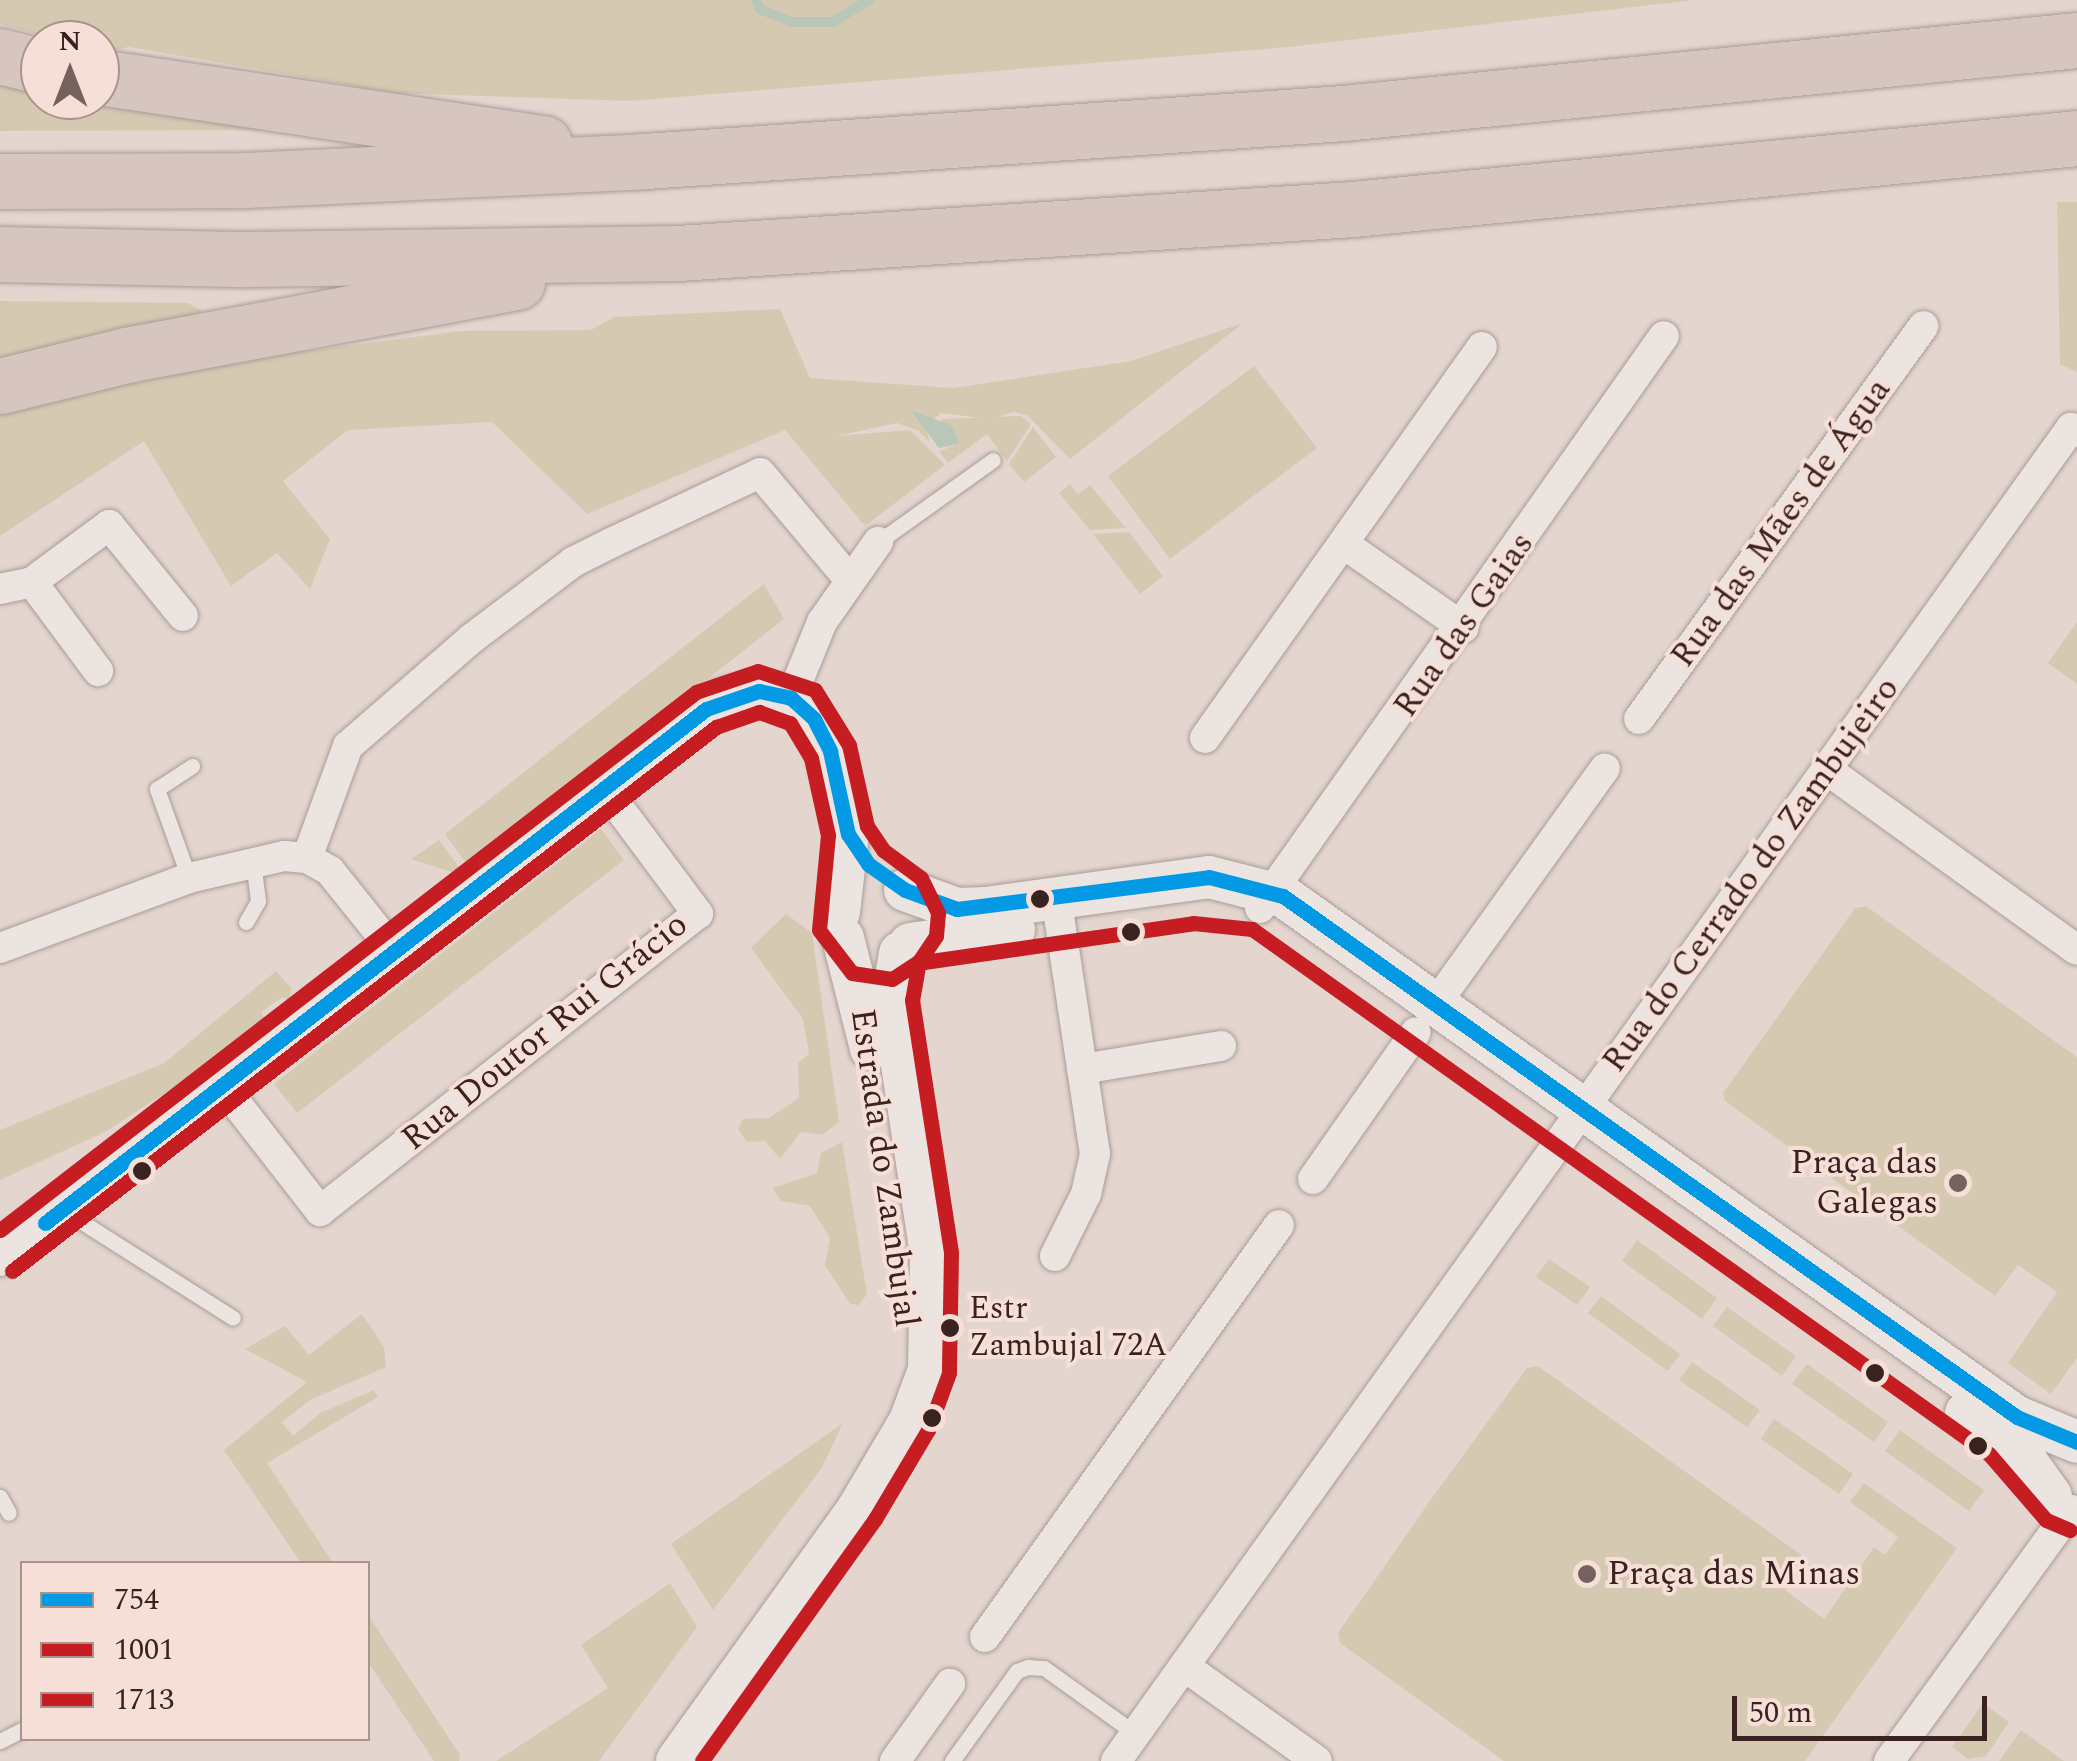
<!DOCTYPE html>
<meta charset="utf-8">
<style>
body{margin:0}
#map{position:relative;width:2077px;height:1761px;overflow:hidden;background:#e4d6cf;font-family:Spectral,serif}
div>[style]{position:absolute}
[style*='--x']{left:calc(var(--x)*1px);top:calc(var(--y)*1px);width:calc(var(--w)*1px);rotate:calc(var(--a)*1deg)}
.green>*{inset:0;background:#d6c9b2}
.water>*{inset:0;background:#b9c7b9}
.stream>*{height:10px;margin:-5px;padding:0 5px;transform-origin:5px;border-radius:5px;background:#b9c7b9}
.roads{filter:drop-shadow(0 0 2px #aa9c97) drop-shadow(0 0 2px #aa9c97)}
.lane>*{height:15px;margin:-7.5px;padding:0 7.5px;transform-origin:7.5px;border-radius:7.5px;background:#ece4e0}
.street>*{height:30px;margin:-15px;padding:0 15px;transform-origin:15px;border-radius:15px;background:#ece4e0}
.secondary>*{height:42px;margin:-21px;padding:0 21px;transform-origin:21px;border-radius:21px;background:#ece4e0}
.highway>*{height:55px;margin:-27.5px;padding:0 27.5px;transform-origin:27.5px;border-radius:27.5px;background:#d7c5c0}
.bus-1>*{height:15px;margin:-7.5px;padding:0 7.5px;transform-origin:7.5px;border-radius:7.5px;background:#0399e4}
.bus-2>*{height:15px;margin:-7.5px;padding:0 7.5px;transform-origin:7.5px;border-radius:7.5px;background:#c61d23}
.bus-3>*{height:15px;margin:-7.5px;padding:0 7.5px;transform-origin:7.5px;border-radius:7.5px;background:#c61d23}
.dots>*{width:28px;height:28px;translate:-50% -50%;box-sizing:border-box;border:5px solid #f5dfd6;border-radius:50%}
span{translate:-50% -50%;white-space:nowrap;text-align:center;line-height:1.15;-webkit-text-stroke:8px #f5dfd6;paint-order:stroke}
.bus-label{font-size:32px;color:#392220}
.left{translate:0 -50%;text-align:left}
.street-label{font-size:35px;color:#392220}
.poi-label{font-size:35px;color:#392220}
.right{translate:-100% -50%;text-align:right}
.legend{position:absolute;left:20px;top:1561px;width:350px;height:180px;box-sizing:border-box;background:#f5dfd6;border:2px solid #aa938d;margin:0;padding:12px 18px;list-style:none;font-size:30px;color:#392220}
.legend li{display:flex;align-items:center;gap:20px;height:50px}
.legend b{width:50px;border:2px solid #aa938d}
.north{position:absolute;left:20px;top:20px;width:100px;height:100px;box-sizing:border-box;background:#f5dfd6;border:2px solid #aa938d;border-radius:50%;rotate:0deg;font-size:28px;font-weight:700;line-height:40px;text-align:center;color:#392220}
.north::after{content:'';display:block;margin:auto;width:35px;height:45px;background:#75615d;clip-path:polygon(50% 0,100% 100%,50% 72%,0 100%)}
.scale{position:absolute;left:1732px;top:1696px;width:255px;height:45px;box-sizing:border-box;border:5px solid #392220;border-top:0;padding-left:12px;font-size:30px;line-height:35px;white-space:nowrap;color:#392220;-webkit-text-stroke:8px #f5dfd6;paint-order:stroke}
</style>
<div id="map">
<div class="green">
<i style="clip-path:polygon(0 0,1694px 0,1289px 47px,629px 101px,395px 93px,129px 47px,107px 51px,100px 50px,100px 40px,59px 40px,0 24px)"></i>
<i style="clip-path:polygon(0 68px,40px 77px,40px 100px,100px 100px,259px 122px,268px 130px,0 131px)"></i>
<i style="clip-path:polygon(2057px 202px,2077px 202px,2077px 372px,2060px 364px)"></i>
<i style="clip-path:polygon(0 301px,188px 303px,204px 312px,0 364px)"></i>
<i style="clip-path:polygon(780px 309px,810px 378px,953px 388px,1131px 361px,1243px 323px,1070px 459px,1027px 415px,1014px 412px,989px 419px,941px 413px,925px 426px,930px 443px,919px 431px,897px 423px,836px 436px,910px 430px,945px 465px,865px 526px,785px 430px,587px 514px,492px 422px,348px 430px,283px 481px,330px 539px,310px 589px,277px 553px,231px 586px,144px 441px,0 536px,0 405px,221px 362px,461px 331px,591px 330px,614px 317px)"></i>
<i style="clip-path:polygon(1254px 366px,1317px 448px,1170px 559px,1108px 476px)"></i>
<i style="clip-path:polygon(1021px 416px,1031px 424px,1007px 461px,987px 434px,948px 463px,939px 451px,959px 444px,953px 426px,938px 422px,943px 419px)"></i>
<i style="clip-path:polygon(1033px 427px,1056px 457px,1024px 482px,1009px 464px)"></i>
<i style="clip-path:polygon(1070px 484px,1078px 494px,1090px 485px,1126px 528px,1090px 530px,1059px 493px)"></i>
<i style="clip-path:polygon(1129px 532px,1163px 576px,1140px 594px,1093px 534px)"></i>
<i style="clip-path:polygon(764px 584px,784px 619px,468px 866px,445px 834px)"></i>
<i style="clip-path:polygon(2077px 622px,2077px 684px,2048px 663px)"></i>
<i style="clip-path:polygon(601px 829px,624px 860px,297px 1113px,274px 1084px)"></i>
<i style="clip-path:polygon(439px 840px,461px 870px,458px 874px,411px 859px)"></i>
<i style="clip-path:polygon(1866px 906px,2077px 1057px,2077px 1358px,2051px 1394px,2008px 1363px,2057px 1292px,2018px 1265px,1995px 1296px,1725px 1101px,1723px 1093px,1855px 908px)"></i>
<i style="clip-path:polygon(786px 914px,812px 933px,839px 1122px,822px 1135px,801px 1132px,780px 1159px,765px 1141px,747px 1142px,738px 1129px,743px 1119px,769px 1118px,799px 1098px,798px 1063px,809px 1054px,803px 1019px,751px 948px)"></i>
<i style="clip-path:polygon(276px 971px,291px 988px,289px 1003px,283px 997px,261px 1012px,265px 1018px,205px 1067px,105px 1132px,0 1180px,0 1130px,164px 1063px)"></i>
<i style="clip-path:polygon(842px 1142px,867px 1294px,859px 1305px,850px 1304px,825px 1265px,830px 1238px,810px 1206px,781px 1201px,773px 1188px,817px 1173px,821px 1153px)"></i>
<i style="clip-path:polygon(1637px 1240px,1717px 1298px,1702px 1319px,1622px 1261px)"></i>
<i style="clip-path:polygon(1549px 1259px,1590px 1287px,1577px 1305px,1536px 1277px)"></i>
<i style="clip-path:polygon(1601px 1296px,1680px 1354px,1668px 1371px,1588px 1313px)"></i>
<i style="clip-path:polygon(1727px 1307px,1796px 1356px,1782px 1376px,1713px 1326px)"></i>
<i style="clip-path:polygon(362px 1314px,384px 1347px,386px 1367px,310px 1400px,282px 1422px,293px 1436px,320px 1413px,374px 1390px,378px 1397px,267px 1463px,333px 1563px,301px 1563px,224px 1450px,307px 1382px,245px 1349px,285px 1326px,309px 1355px)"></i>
<i style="clip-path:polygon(1692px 1362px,1760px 1410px,1747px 1427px,1679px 1380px)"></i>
<i style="clip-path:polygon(1807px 1364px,1888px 1422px,1874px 1442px,1792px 1384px)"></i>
<i style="clip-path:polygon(1538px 1366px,1807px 1559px,1785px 1590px,1824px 1619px,1874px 1547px,1885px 1555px,1898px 1537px,1850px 1502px,1864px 1483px,1957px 1548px,1805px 1761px,1504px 1761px,1340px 1643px,1338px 1633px,1432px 1498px,1527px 1368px)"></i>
<i style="clip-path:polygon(1774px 1419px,1853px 1474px,1839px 1494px,1761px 1439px)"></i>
<i style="clip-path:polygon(843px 1423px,821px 1469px,713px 1610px,671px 1544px)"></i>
<i style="clip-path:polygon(1900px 1430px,1984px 1490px,1969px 1511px,1885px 1451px)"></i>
<i style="clip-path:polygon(670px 1583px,697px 1627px,599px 1761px,496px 1761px,608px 1688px,581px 1645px)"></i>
<i style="clip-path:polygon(368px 1615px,460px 1755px,459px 1761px,434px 1761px,368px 1662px)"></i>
<i style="clip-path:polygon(1983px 1703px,2009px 1722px,1986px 1756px,1968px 1759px,1952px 1747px)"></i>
<i style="clip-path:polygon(2021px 1730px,2064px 1761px,1999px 1761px)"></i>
</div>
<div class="water">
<i style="clip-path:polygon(910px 410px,953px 426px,959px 444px,939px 448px)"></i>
</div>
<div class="stream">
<i style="--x:756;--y:0;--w:10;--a:66"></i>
<i style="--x:760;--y:9;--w:35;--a:22"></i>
<i style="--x:793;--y:22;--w:40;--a:0"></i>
<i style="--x:833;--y:22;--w:42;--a:-31.4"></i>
</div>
<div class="roads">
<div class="lane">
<i style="--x:878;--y:542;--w:141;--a:-35.5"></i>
<i style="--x:189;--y:878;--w:95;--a:-109.8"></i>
<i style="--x:157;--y:789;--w:42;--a:-33.3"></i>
<i style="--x:246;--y:922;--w:24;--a:-60"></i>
<i style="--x:258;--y:901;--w:40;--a:-97.1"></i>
<i style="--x:63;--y:1210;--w:201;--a:32.4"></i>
<i style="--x:0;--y:1497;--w:18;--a:61"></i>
<i style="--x:0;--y:1741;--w:25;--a:-27"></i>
<i style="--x:952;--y:1761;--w:111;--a:-54.2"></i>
<i style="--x:1017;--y:1671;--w:12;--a:-20"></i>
<i style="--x:1028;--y:1667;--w:16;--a:4"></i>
<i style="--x:1044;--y:1668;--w:113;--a:35.7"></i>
</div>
<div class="street">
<i style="--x:1344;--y:544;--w:146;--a:35"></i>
<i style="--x:32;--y:582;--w:111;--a:53.4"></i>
<i style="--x:0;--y:589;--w:33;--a:-12"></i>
<i style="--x:32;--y:582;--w:96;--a:-36.5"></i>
<i style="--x:109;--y:525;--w:117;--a:50.9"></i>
<i style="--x:791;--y:698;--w:82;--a:-67.8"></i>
<i style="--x:822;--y:622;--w:98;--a:-55"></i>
<i style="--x:1639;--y:719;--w:485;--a:-54.1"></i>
<i style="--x:1205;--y:738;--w:479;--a:-54.7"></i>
<i style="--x:1826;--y:769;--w:309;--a:35.8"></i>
<i style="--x:307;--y:858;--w:119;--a:-69.9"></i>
<i style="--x:348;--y:746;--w:163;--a:-41"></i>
<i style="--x:471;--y:639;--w:128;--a:-37"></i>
<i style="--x:573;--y:562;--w:45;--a:-26.6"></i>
<i style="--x:613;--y:542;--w:162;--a:-25.1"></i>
<i style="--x:760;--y:473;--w:138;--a:50"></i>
<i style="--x:1260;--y:908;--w:700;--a:-54.77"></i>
<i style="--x:0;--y:948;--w:202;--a:-20.3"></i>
<i style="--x:189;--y:878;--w:98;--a:-13"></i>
<i style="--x:284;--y:856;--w:23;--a:5"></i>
<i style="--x:307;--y:858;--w:26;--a:29"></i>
<i style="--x:330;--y:871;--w:102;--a:51.3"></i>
<i style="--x:1442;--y:995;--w:279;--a:-54.3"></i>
<i style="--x:1082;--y:1069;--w:141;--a:-9.4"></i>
<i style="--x:222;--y:1085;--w:160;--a:52.1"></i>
<i style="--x:320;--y:1211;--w:481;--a:-38.2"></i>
<i style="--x:698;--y:914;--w:157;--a:-126.7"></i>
<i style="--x:1313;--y:1179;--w:179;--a:-55"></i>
<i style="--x:1055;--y:1256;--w:69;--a:-63.4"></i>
<i style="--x:1086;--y:1194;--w:41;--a:-77.3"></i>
<i style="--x:1095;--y:1154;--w:260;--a:-98.6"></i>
<i style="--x:985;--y:1637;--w:506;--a:-54.49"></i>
<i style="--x:1184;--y:1666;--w:163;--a:35.5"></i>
<i style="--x:895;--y:1761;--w:95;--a:-54.5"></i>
<i style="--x:1116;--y:1761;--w:1640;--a:-54.38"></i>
<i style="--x:2071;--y:428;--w:7;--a:34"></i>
<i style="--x:1889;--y:1761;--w:310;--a:-54.1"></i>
</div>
<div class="secondary">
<i style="--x:905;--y:890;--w:55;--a:20.1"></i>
<i style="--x:957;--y:909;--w:29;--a:-2"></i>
<i style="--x:986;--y:908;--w:225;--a:-7.9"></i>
<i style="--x:1209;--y:877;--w:76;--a:14.4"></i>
<i style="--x:1283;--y:896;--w:900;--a:35.37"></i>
<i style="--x:2017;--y:1417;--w:65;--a:22.6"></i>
<i style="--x:843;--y:938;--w:114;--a:75.8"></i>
<i style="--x:910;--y:944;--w:105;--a:-7.7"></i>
<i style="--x:0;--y:1255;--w:911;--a:-37.55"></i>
<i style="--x:722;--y:700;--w:38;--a:-14"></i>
<i style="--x:759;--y:691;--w:33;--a:12"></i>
<i style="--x:791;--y:698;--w:49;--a:49.1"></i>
<i style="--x:823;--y:735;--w:102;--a:75.8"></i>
<i style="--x:848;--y:834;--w:79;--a:96.6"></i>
<i style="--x:1966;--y:1413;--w:77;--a:38.7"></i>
<i style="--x:2026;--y:1461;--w:43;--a:54.5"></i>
<i style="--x:677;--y:1761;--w:310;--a:-54.3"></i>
<i style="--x:858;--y:1509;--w:102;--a:-59.4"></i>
<i style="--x:910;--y:1421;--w:54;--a:-69.6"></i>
<i style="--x:929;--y:1370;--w:116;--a:-89"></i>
<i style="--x:931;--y:1254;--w:257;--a:-98.7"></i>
<i style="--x:892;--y:1000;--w:48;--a:-80.3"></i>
</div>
<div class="highway">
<i style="--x:0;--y:56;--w:41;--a:14"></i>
<i style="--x:100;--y:77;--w:449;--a:8.5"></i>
<i style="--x:0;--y:181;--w:246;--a:-0.2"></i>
<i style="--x:246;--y:180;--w:399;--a:-2.7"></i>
<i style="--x:645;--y:161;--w:700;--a:-3.93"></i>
<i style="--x:1343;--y:113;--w:738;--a:-5.68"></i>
<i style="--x:0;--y:254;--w:246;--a:1.2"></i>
<i style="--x:246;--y:259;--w:432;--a:-0.8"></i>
<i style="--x:678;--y:253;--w:676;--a:-3.73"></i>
<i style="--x:1353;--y:209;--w:727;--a:-5.6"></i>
<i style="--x:0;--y:386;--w:130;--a:-13.8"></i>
<i style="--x:126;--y:355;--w:398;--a:-10.6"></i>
</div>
</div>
<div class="bus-1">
<i style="--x:45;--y:1223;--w:837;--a:-37.87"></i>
<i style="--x:706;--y:709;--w:56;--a:-18.8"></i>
<i style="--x:759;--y:691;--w:33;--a:12"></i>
<i style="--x:791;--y:698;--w:31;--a:42"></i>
<i style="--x:814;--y:719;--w:36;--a:63"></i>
<i style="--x:830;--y:751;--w:85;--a:77.8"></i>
<i style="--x:848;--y:834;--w:36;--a:56"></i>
<i style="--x:868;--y:864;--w:45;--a:35.1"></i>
<i style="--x:905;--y:890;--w:55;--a:20.1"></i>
<i style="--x:957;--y:909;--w:254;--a:-7.2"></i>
<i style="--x:1209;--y:877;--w:76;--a:14.4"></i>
<i style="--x:1283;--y:896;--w:900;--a:35.37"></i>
<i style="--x:2017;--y:1417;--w:65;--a:22.6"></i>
</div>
<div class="bus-2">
<i style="--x:12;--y:1271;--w:890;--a:-37.69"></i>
<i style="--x:716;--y:727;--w:46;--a:-19.2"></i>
<i style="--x:759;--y:712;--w:33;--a:20"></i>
<i style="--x:790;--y:723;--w:41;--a:59"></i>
<i style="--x:811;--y:758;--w:79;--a:77.6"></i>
<i style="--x:828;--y:835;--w:95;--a:95.4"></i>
<i style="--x:819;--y:930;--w:54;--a:52.5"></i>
<i style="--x:852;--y:973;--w:40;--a:8.5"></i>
<i style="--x:892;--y:979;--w:30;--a:-33"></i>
<i style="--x:917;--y:963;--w:279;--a:-8.2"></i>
<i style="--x:1193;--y:923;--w:59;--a:5.8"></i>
<i style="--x:1252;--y:929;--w:905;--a:35.46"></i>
<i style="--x:1989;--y:1454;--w:87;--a:49.2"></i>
<i style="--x:2046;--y:1520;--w:26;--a:23"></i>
</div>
<div class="bus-3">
<i style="--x:0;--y:1230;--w:880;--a:-37.7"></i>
<i style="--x:696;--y:692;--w:65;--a:-18.7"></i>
<i style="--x:758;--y:671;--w:60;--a:18.4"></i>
<i style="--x:815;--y:690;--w:65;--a:58.3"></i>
<i style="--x:849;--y:745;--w:83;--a:77.5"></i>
<i style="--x:867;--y:826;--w:29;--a:56"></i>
<i style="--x:883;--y:850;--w:47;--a:36.4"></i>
<i style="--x:921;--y:878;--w:39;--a:64"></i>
<i style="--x:938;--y:913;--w:23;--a:95"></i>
<i style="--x:936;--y:936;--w:30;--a:124"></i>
<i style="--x:919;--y:961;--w:40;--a:100"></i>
<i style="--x:912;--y:1000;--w:256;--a:81.2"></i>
<i style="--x:951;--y:1253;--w:120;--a:91"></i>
<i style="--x:949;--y:1373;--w:61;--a:110.2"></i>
<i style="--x:928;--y:1430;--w:104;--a:120.8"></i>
<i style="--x:875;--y:1519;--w:297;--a:125.6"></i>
</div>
<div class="dots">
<i style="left:1040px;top:899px;background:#392220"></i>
<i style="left:1131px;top:932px;background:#392220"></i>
<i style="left:142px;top:1171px;background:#392220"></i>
<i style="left:1958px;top:1183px;background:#75615d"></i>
<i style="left:950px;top:1328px;background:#392220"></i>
<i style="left:1875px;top:1373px;background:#392220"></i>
<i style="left:932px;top:1418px;background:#392220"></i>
<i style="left:1978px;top:1446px;background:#392220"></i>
<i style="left:1587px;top:1574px;background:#75615d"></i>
</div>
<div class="bus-label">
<span class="left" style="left:969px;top:1328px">Estr<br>Zambujal 72A</span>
</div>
<div class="street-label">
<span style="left:1781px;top:523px;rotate:-54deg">Rua das Mães de Água</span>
<span style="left:1464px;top:625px;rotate:-55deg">Rua das Gaias</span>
<span style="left:1751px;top:875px;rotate:-54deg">Rua do Cerrado do Zambujeiro</span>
<span style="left:545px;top:1032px;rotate:-39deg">Rua Doutor Rui Grácio</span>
<span style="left:884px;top:1168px;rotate:82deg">Estrada do Zambujal</span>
</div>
<div class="poi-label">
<span class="right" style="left:1938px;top:1183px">Praça das<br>Galegas</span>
<span class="left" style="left:1607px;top:1574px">Praça das Minas</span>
</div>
<ul class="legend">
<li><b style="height:12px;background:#0399e4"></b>754</li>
<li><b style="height:12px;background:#c61d23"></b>1001</li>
<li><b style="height:12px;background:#c61d23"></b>1713</li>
</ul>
<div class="north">N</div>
<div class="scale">50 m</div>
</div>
